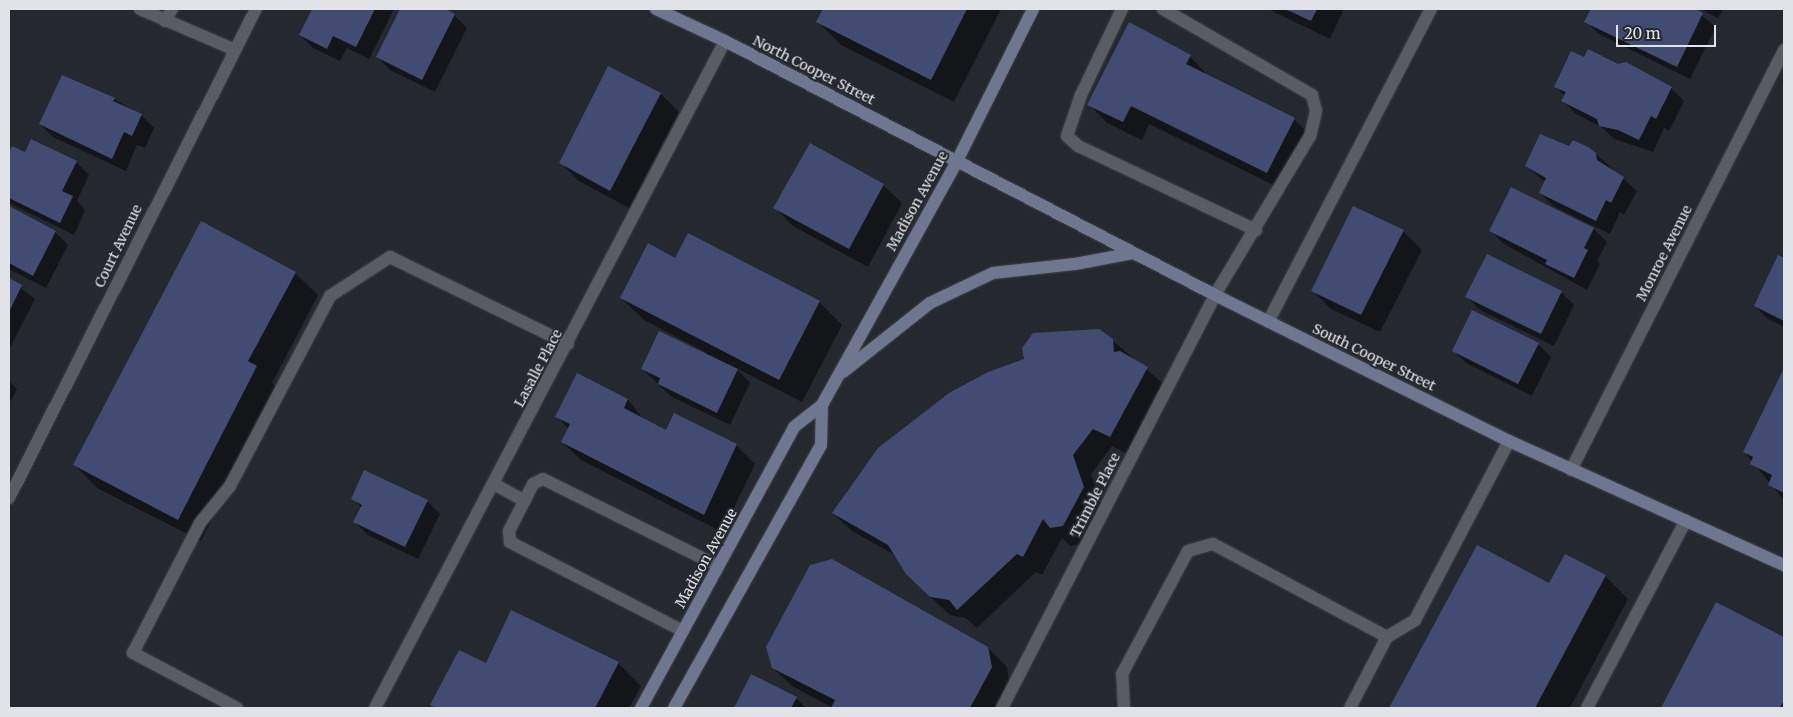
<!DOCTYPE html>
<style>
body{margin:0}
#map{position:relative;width:1793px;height:717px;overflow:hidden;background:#26282f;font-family:Merriweather,serif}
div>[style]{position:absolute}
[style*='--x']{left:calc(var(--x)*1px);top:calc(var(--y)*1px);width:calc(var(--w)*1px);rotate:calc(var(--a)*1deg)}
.shadow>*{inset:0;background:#0007}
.building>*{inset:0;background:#424c73}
.roads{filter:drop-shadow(0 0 1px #414349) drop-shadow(0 0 1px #414349)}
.lane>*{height:12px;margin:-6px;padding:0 6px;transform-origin:6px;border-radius:6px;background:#5a5c64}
.street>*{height:12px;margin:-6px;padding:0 6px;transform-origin:6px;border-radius:6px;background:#5a5c64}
.secondary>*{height:12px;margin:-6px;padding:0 6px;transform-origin:6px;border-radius:6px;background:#6f7690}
span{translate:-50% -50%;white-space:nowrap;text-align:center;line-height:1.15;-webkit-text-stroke:4px #26282f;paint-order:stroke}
.street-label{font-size:14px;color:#e1e3e8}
.frame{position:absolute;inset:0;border:10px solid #e1e3e8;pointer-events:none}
.scale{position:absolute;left:1616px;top:25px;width:100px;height:22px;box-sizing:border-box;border:2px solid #e1e3e8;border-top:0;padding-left:6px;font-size:15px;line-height:18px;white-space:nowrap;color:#e1e3e8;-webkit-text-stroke:4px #26282f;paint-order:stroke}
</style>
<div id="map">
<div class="shadow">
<i style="clip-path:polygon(313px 9px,394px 9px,369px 59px,347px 48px,340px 61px,313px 48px,300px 35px)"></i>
<i style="clip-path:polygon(401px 9px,442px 9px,454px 15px,467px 28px,435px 92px,390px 70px,377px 57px)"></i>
<i style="clip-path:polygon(825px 9px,1001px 9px,954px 102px,841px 45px,818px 22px)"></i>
<i style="clip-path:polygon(1268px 9px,1344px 9px,1330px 39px)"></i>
<i style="clip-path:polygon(1592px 9px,1693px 9px,1716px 27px,1690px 79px,1599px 34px,1586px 21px)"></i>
<i style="clip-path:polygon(1700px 9px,1723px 9px,1718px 18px)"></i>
<i style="clip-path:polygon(1190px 56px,1208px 76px,1294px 119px,1312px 137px,1286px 191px,1149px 124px,1142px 140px,1107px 123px,1089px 104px)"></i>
<i style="clip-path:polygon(1584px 59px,1671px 88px,1684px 101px,1669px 131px,1664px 128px,1653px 152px,1614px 139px,1603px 128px,1576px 114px,1563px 101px,1565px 96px,1555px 86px)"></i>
<i style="clip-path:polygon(609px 68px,661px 94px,679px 112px,629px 208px,579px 181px,560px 162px)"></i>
<i style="clip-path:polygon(114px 99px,141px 115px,154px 128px,145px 148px,137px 145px,126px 171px,53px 137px,40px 124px)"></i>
<i style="clip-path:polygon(13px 147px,26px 153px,76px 162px,89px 175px,77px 201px,85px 210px,74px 235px,9px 203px,9px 155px)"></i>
<i style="clip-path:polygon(1570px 147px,1596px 154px,1637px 191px,1624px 215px,1620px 212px,1610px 234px,1553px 206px,1540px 193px,1545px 182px,1526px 166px)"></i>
<i style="clip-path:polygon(883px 185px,902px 203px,868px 267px,793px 226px,775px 208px)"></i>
<i style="clip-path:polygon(1512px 188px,1594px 229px,1607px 242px,1597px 261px,1600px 264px,1587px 290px,1504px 244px,1491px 231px)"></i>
<i style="clip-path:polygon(9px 207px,55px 232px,68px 245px,46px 288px,9px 269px)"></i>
<i style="clip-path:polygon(1403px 231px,1422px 250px,1380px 332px,1331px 309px,1312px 290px)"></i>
<i style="clip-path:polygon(1779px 257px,1784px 260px,1784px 327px,1768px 319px,1755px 306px)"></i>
<i style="clip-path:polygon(676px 259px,819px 302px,842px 325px,802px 402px,736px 368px,750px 383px,730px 425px,672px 397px,642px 369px,707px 353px,644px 320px,621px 298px)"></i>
<i style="clip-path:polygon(295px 273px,318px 295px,272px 383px,279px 390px,201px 541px,97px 488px,75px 465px)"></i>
<i style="clip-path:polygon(9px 279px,35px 299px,9px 350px)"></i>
<i style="clip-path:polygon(1561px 292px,1574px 305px,1554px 346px,1480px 310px,1467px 297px)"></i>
<i style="clip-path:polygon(1112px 340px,1166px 386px,1129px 455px,1112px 446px,1091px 474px,1102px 506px,1082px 544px,1070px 546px,1062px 538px,1042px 575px,1036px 572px,977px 628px,966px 618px,950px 615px,926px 593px,897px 556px,852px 531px,833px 513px)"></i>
<i style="clip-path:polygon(1538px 344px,1551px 357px,1532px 396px,1466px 363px,1453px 350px)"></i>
<i style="clip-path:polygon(1784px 371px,1784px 500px,1744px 452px)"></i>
<i style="clip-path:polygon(9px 381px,17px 389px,9px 404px)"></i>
<i style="clip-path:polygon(628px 400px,645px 421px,667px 432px,736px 445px,755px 464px,722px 532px,581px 460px,562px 442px,569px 429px,556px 416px)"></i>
<i style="clip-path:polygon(352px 498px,427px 501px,440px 514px,418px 559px,368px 535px,355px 522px,362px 508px)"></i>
<i style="clip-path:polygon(1477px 546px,1550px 585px,1566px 555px,1605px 576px,1628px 599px,1570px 708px,1391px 708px)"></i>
<i style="clip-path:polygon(1717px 604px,1784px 639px,1784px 708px,1662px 708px)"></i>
<i style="clip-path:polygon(988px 648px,1007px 667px,1010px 686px,998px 708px,833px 708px,792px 686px,773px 668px)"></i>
<i style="clip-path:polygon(618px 663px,641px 686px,629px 708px,435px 708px,432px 705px,486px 664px)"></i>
<i style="clip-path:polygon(752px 676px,796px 698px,806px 708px,735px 708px)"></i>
</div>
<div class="building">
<i style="clip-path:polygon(312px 9px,375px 9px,356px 47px,333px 36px,327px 49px,299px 35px)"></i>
<i style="clip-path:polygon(400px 9px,445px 9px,455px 14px,422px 80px,376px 57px)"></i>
<i style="clip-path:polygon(823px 9px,967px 9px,931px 80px,816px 22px)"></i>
<i style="clip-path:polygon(1285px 9px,1317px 9px,1311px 21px)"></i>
<i style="clip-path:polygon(1591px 9px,1695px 9px,1703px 13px,1677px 67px,1584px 22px)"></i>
<i style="clip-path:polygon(1129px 22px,1191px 55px,1186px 64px,1295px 118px,1267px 173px,1131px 106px,1123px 122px,1087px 105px)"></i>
<i style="clip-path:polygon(1588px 49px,1618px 64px,1626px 62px,1672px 87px,1656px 119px,1651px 116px,1639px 140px,1618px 130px,1599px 126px,1597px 119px,1561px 101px,1566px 92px,1554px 87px,1571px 51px,1584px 57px)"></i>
<i style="clip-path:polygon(608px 66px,661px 93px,610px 191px,559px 163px)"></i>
<i style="clip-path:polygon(62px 75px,115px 98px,113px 101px,142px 114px,132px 136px,124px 132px,112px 159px,39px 124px)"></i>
<i style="clip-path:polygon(1540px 134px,1569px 146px,1573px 140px,1588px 147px,1596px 153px,1597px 160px,1624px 177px,1611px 203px,1606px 200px,1596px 221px,1539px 193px,1546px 178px,1525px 166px)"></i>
<i style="clip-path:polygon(31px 139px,77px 161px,62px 191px,73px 196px,60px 223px,9px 198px,9px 152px,12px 146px,25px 152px)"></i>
<i style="clip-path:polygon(810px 143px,884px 184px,849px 249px,773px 208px)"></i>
<i style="clip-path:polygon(1511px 187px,1594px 228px,1584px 248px,1588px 250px,1574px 278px,1545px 264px,1547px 260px,1489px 231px)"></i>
<i style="clip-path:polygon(9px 206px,56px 231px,33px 276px,9px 263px)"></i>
<i style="clip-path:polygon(1353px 206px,1404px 230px,1361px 315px,1311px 291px)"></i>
<i style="clip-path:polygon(201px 221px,296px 272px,248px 361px,257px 366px,178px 520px,73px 465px)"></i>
<i style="clip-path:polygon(688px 233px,820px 301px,779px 380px,620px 298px,648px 243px,675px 258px)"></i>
<i style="clip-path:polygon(1487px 254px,1562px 291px,1541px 334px,1465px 297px)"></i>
<i style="clip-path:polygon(1778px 255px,1784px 258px,1784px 321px,1754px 306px)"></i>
<i style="clip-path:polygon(9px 278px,22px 285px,9px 312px)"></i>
<i style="clip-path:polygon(1472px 310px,1539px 343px,1518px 384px,1452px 351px)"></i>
<i style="clip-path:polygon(1099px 329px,1113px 339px,1114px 352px,1120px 351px,1148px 367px,1110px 437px,1093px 429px,1073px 455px,1084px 487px,1063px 526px,1050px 528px,1043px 519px,1023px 557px,1017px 554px,957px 610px,949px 600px,930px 597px,906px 574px,888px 545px,832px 513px,878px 448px,949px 393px,988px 372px,1024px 359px,1022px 348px,1033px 333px)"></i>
<i style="clip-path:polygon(659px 331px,738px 369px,717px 413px,658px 384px,660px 378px,641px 369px)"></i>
<i style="clip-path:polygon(1784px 368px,1784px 493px,1768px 485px,1772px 475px,1750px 464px,1753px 457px,1743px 452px)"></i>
<i style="clip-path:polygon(577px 373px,628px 399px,624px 408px,666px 430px,674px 413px,737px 444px,704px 515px,561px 442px,570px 424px,555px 417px)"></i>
<i style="clip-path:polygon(364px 470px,428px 500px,405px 547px,353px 522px,362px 505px,351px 499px)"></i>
<i style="clip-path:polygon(1477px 545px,1549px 583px,1565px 554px,1606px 575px,1535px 708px,1389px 708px)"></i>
<i style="clip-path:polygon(832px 559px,988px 647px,992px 667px,970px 708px,831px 708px,835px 700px,772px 668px,766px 647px,810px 565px)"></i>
<i style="clip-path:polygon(1716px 602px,1784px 637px,1784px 700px,1780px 708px,1661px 708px)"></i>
<i style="clip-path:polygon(511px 610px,619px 662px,595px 708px,436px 708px,430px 705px,459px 650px,486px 663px)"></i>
<i style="clip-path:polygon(751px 674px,797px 697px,791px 708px,734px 708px)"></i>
</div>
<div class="roads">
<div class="lane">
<i style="--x:140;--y:9;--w:103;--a:23.3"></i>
<i style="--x:1122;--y:9;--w:95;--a:115.5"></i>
<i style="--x:1081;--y:95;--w:43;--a:108.9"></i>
<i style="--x:1067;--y:136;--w:15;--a:42"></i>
<i style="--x:1078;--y:146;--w:197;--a:25.3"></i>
<i style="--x:1163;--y:9;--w:172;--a:30"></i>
<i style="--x:1312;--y:95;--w:16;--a:76"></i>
<i style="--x:1316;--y:111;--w:26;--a:103"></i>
<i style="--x:1310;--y:136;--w:185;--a:120.9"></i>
<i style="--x:165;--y:21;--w:14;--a:-60"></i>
<i style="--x:1268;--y:322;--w:353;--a:-62.5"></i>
<i style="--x:494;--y:484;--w:35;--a:29"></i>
<i style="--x:683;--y:631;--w:195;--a:-152.8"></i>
<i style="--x:510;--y:542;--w:11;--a:-95"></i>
<i style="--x:509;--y:531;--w:53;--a:-62.9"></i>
<i style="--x:533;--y:484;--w:11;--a:-27"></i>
<i style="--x:543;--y:479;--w:195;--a:26.4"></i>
<i style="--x:237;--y:708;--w:118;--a:-152.1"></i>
<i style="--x:133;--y:653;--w:146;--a:-62.7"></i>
<i style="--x:200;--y:523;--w:48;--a:-51"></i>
<i style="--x:230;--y:486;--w:215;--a:-62.2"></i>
<i style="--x:330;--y:296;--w:72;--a:-33"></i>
<i style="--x:390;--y:257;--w:198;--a:26"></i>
<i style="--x:1124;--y:708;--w:34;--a:-93"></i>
<i style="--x:1122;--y:674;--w:61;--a:-61.8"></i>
<i style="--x:1151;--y:620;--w:78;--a:-61.8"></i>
<i style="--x:1188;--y:551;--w:26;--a:-16"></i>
<i style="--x:1213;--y:544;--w:197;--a:28.1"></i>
<i style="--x:1350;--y:708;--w:80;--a:-62.5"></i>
<i style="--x:1387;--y:637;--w:33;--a:-31"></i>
<i style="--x:1415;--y:620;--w:202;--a:-62.3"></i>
</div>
<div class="street">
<i style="--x:1571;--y:470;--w:471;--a:-63.1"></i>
<i style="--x:9;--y:498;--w:548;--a:-63.2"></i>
<i style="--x:375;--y:708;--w:753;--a:-62.31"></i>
<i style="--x:1002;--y:708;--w:465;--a:-62.7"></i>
<i style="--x:1587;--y:708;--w:212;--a:-62.2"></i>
</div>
<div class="secondary">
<i style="--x:656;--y:9;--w:76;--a:24.9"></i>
<i style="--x:725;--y:41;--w:552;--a:27.4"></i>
<i style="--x:1215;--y:295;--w:328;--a:26.4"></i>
<i style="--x:1509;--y:441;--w:302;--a:24.3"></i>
<i style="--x:843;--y:372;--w:111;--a:-38.4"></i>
<i style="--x:930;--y:303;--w:70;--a:-25.5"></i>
<i style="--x:993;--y:273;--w:82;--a:-6.3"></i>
<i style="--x:1075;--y:264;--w:59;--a:-10.7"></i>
<i style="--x:641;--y:708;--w:320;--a:-61.4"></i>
<i style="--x:794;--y:427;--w:36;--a:-38"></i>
<i style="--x:674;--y:708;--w:301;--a:-60.8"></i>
<i style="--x:821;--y:445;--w:40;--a:-88.6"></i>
<i style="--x:822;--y:405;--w:279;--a:-61"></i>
<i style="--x:957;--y:161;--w:170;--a:-63.4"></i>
</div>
</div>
<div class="street-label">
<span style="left:814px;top:70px;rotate:27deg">North Cooper Street</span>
<span style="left:917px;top:201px;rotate:-61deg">Madison Avenue</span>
<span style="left:118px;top:246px;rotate:-64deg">Court Avenue</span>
<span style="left:1664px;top:253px;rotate:-63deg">Monroe Avenue</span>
<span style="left:1374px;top:357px;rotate:26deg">South Cooper Street</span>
<span style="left:538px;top:368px;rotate:-62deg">Lasalle Place</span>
<span style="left:1095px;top:495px;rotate:-63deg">Trimble Place</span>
<span style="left:706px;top:558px;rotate:-61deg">Madison Avenue</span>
</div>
<div class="frame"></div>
<div class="scale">20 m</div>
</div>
